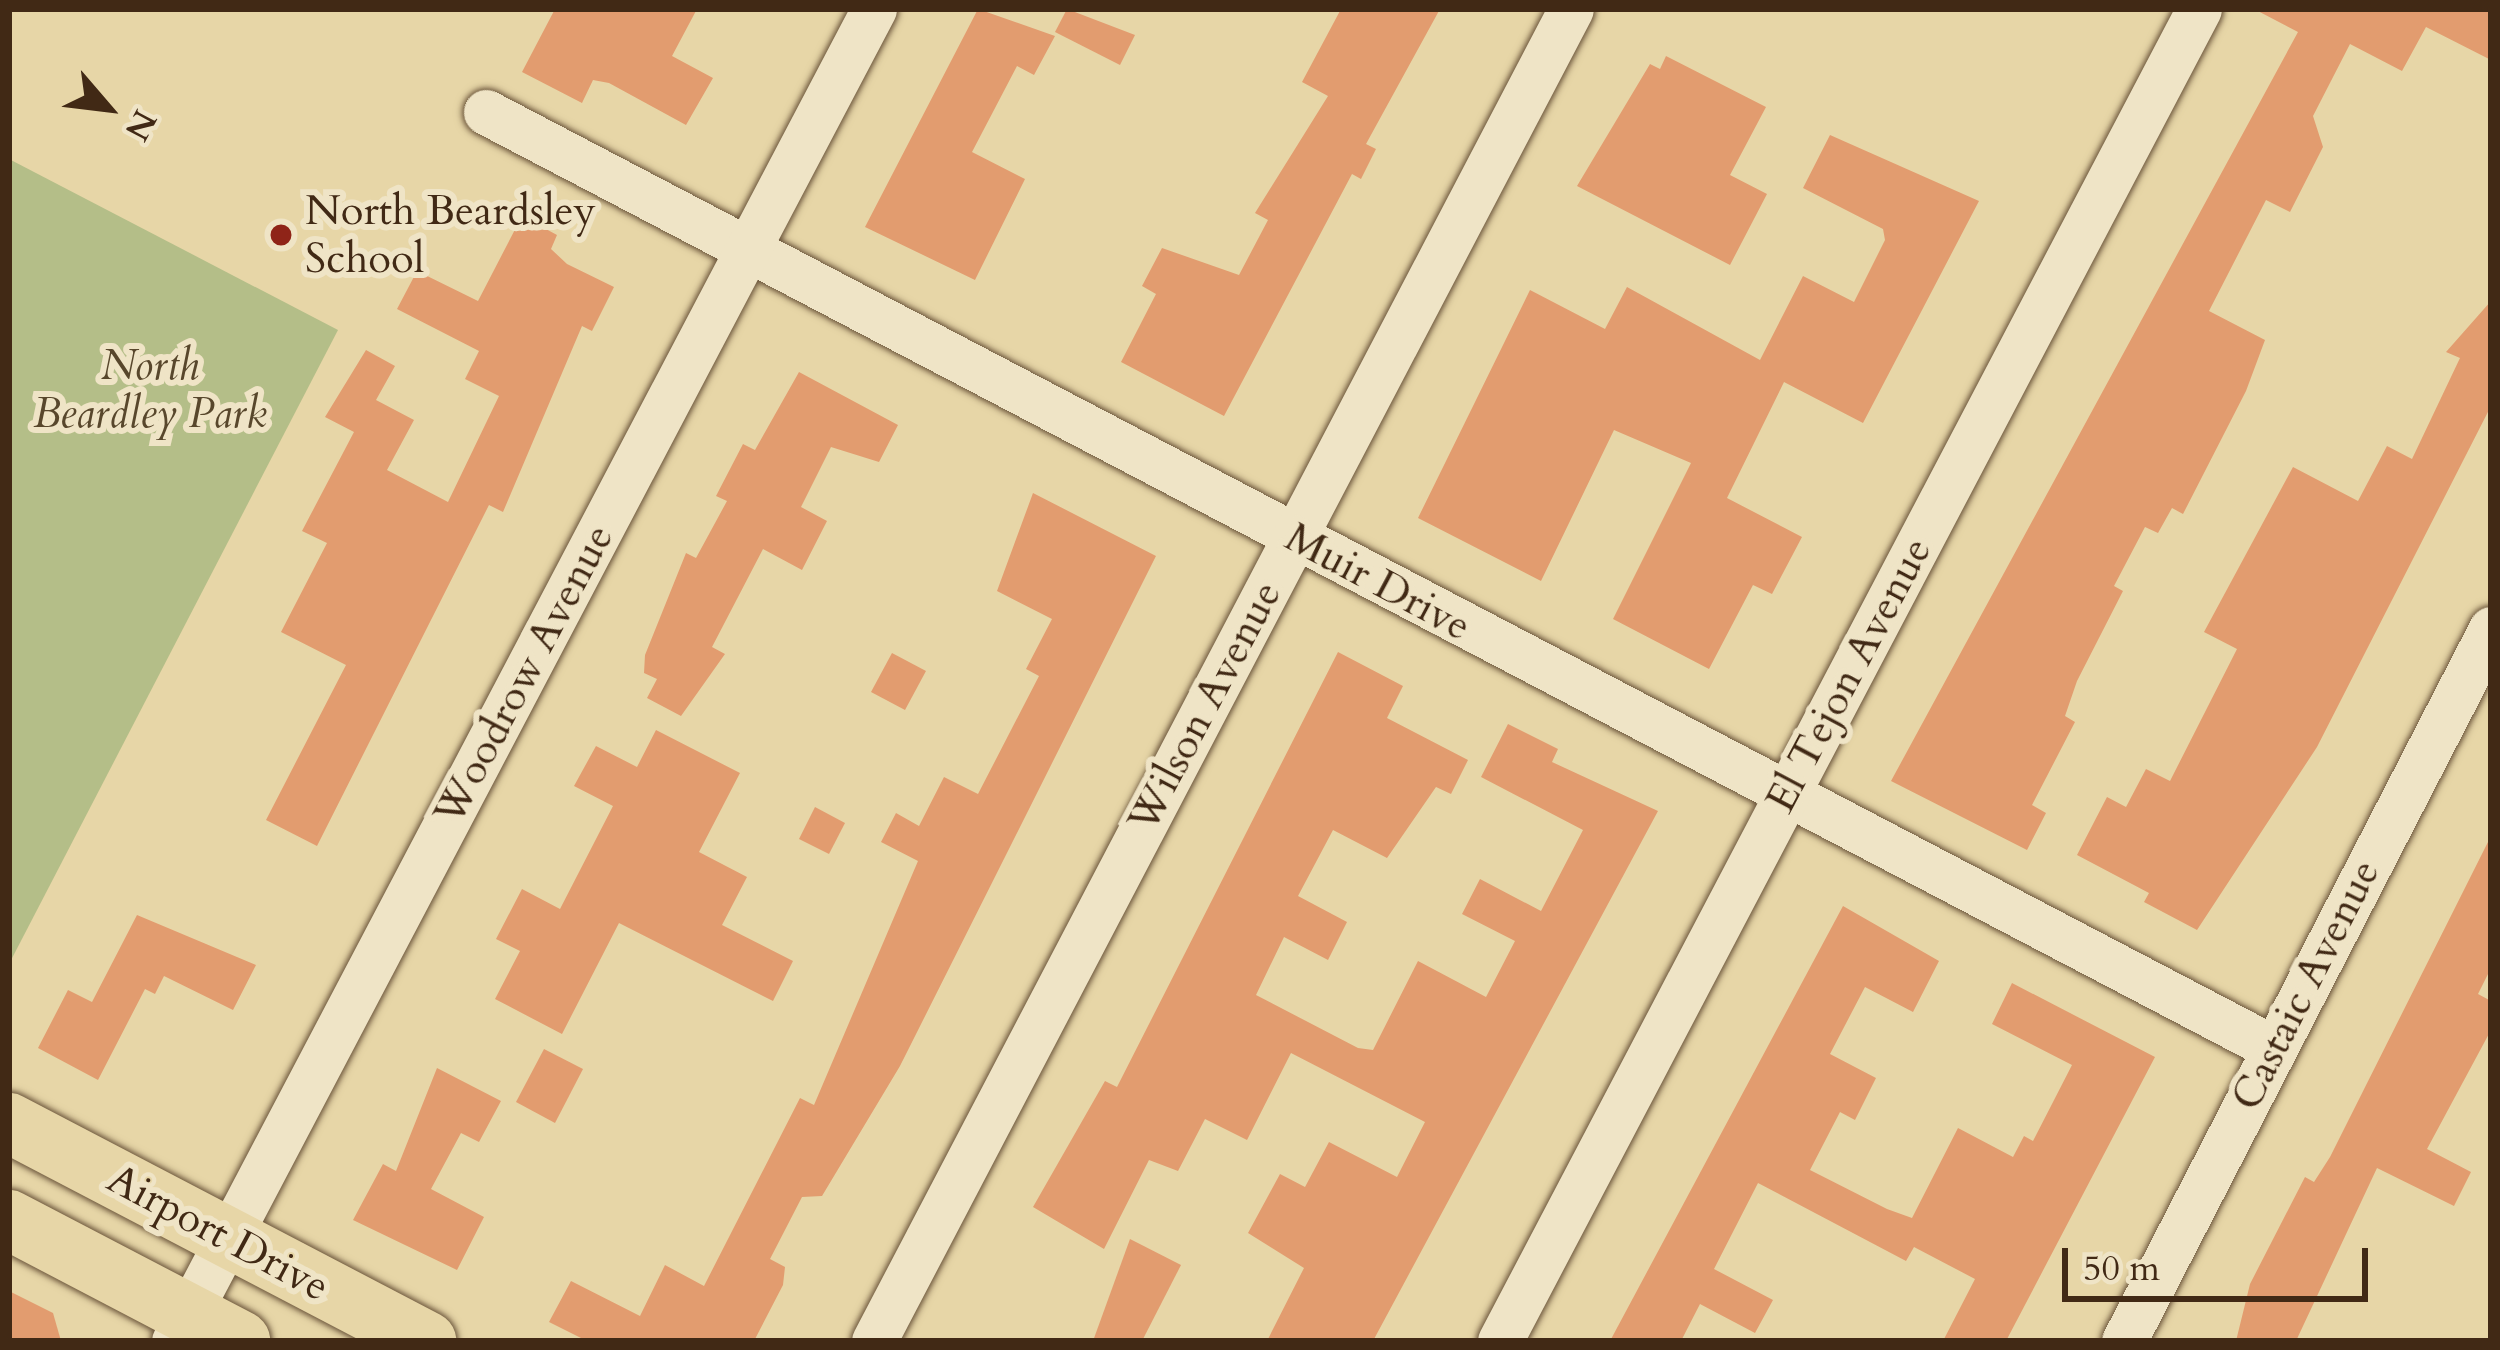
<!DOCTYPE html>
<style>
body{margin:0}
#map{position:relative;width:2500px;height:1350px;overflow:hidden;background:#e7d6a7;font-family:Cardo,serif}
div>[style]{position:absolute}
[style*='--x']{left:calc(var(--x)*1px);top:calc(var(--y)*1px);width:calc(var(--w)*1px);rotate:calc(var(--a)*1deg)}
.green>*{inset:0;background:#b4be88}
.building>*{inset:0;background:#e29c6f}
.roads{filter:drop-shadow(0 0 3px #6a543a) drop-shadow(0 0 3px #6a543a)}
.minor>*{height:45px;margin:-22.5px;padding:0 22.5px;transform-origin:22.5px;border-radius:22.5px;background:#efe4c6}
.major>*{height:60px;margin:-30px;padding:0 30px;transform-origin:30px;border-radius:30px;background:#e7d6a7}
.dots>*{width:33px;height:33px;translate:-50% -50%;box-sizing:border-box;border:6px solid #efe4c6;border-radius:50%}
span{translate:-50% -50%;white-space:nowrap;text-align:center;line-height:1.15;-webkit-text-stroke:12px #efe4c6;paint-order:stroke}
.poi-label{font-size:42px;color:#412915}
.left{translate:0 -50%;text-align:left}
.park-label{font-size:42px;color:#58472c;font-style:italic}
.street-label{font-size:42px;color:#412915}
.frame{position:absolute;inset:0;border:12px solid #412915;pointer-events:none}
.north{position:absolute;left:48px;top:48px;width:120px;height:120px;-webkit-text-stroke:9px #efe4c6;paint-order:stroke;rotate:118deg;font-size:33px;font-weight:700;line-height:48px;text-align:center;color:#412915}
.north::after{content:'';display:block;margin:auto;width:42px;height:54px;background:#412915;clip-path:polygon(50% 0,100% 100%,50% 72%,0 100%)}
.scale{position:absolute;left:2062px;top:1248px;width:306px;height:54px;box-sizing:border-box;border:6px solid #412915;border-top:0;padding-left:15px;font-size:36px;line-height:42px;white-space:nowrap;color:#412915;-webkit-text-stroke:9px #efe4c6;paint-order:stroke}
</style>
<div id="map">
<div class="green">
<i style="clip-path:polygon(9px 159px,338px 330px,9px 964px)"></i>
</div>
<div class="building">
<i style="clip-path:polygon(555px 9px,697px 9px,672px 56px,713px 78px,686px 125px,609px 83px,593px 80px,582px 103px,522px 72px)"></i>
<i style="clip-path:polygon(978px 9px,1055px 36px,1034px 75px,1017px 66px,972px 152px,1025px 179px,975px 280px,865px 227px)"></i>
<i style="clip-path:polygon(1067px 9px,1135px 35px,1120px 65px,1055px 32px)"></i>
<i style="clip-path:polygon(1341px 9px,1440px 9px,1366px 144px,1376px 149px,1361px 179px,1352px 174px,1224px 416px,1121px 362px,1156px 294px,1142px 286px,1162px 248px,1239px 275px,1268px 220px,1255px 213px,1328px 96px,1302px 82px)"></i>
<i style="clip-path:polygon(2254px 9px,2491px 9px,2491px 60px,2426px 27px,2402px 71px,2350px 44px,2313px 116px,2323px 147px,2290px 212px,2266px 200px,2209px 311px,2265px 340px,2246px 391px,2183px 514px,2172px 508px,2158px 533px,2145px 527px,2114px 586px,2123px 591px,2077px 681px,2065px 716px,2075px 722px,2032px 805px,2046px 813px,2027px 850px,1891px 781px,2298px 32px)"></i>
<i style="clip-path:polygon(1666px 56px,1766px 107px,1730px 175px,1767px 194px,1730px 265px,1577px 186px,1650px 64px,1660px 69px)"></i>
<i style="clip-path:polygon(1830px 135px,1979px 201px,1863px 423px,1784px 382px,1727px 498px,1802px 537px,1772px 594px,1753px 585px,1709px 669px,1613px 619px,1691px 463px,1614px 430px,1541px 581px,1418px 518px,1530px 290px,1605px 329px,1627px 287px,1760px 360px,1803px 276px,1854px 302px,1885px 240px,1883px 229px,1803px 188px)"></i>
<i style="clip-path:polygon(522px 216px,557px 235px,551px 249px,567px 264px,614px 287px,592px 331px,582px 326px,503px 512px,489px 505px,317px 846px,266px 820px,346px 665px,281px 632px,327px 543px,302px 531px,354px 432px,325px 417px,366px 350px,395px 366px,376px 400px,414px 420px,387px 470px,448px 502px,499px 396px,465px 379px,479px 351px,397px 309px,417px 271px,478px 301px)"></i>
<i style="clip-path:polygon(2491px 301px,2491px 406px,2317px 747px,2197px 930px,2144px 902px,2149px 893px,2077px 855px,2107px 797px,2126px 807px,2146px 769px,2170px 781px,2237px 649px,2204px 632px,2293px 467px,2358px 501px,2387px 446px,2412px 459px,2460px 358px,2446px 352px)"></i>
<i style="clip-path:polygon(799px 372px,898px 425px,879px 462px,831px 447px,801px 507px,827px 521px,802px 570px,763px 549px,712px 647px,725px 654px,681px 716px,647px 698px,657px 679px,644px 673px,645px 655px,686px 553px,696px 558px,727px 501px,716px 496px,743px 444px,755px 450px)"></i>
<i style="clip-path:polygon(1033px 493px,1156px 556px,900px 1066px,822px 1196px,802px 1197px,770px 1259px,785px 1267px,783px 1285px,754px 1341px,587px 1341px,549px 1322px,571px 1281px,640px 1316px,665px 1265px,704px 1286px,800px 1098px,814px 1105px,918px 861px,881px 842px,896px 813px,919px 826px,944px 777px,978px 794px,1039px 676px,1026px 669px,1052px 619px,997px 591px)"></i>
<i style="clip-path:polygon(1338px 652px,1403px 686px,1387px 718px,1468px 760px,1451px 794px,1436px 787px,1387px 858px,1333px 830px,1298px 896px,1347px 922px,1328px 960px,1284px 937px,1256px 995px,1358px 1048px,1373px 1050px,1418px 961px,1486px 997px,1515px 941px,1462px 914px,1480px 879px,1541px 911px,1583px 830px,1481px 777px,1508px 724px,1558px 749px,1552px 762px,1658px 811px,1373px 1341px,1267px 1341px,1304px 1268px,1248px 1233px,1280px 1174px,1305px 1187px,1329px 1142px,1397px 1177px,1425px 1122px,1291px 1053px,1247px 1140px,1205px 1119px,1178px 1171px,1149px 1160px,1104px 1249px,1033px 1207px,1105px 1081px,1117px 1087px)"></i>
<i style="clip-path:polygon(892px 653px,926px 671px,905px 710px,871px 692px)"></i>
<i style="clip-path:polygon(656px 730px,740px 773px,699px 852px,747px 877px,722px 925px,793px 961px,773px 1001px,619px 923px,562px 1034px,495px 999px,520px 951px,496px 939px,522px 889px,560px 909px,613px 806px,574px 786px,596px 746px,637px 767px)"></i>
<i style="clip-path:polygon(815px 807px,845px 823px,829px 854px,799px 839px)"></i>
<i style="clip-path:polygon(2491px 836px,2491px 968px,2478px 994px,2491px 1001px,2491px 1030px,2427px 1149px,2471px 1172px,2454px 1206px,2377px 1168px,2296px 1341px,2236px 1341px,2250px 1284px,2305px 1177px,2314px 1182px,2330px 1157px)"></i>
<i style="clip-path:polygon(1843px 906px,1939px 961px,1913px 1012px,1865px 987px,1830px 1054px,1876px 1078px,1855px 1120px,1840px 1112px,1810px 1170px,1887px 1209px,1912px 1218px,1958px 1128px,2013px 1157px,2024px 1136px,2033px 1141px,2072px 1065px,1992px 1024px,2012px 983px,2155px 1057px,2006px 1341px,1943px 1341px,1975px 1279px,1914px 1247px,1906px 1261px,1758px 1183px,1714px 1269px,1773px 1300px,1755px 1333px,1700px 1304px,1681px 1341px,1610px 1341px)"></i>
<i style="clip-path:polygon(137px 915px,256px 965px,233px 1010px,164px 976px,155px 994px,145px 989px,98px 1080px,38px 1048px,68px 990px,92px 1002px)"></i>
<i style="clip-path:polygon(544px 1049px,583px 1069px,555px 1123px,516px 1102px)"></i>
<i style="clip-path:polygon(437px 1068px,501px 1101px,479px 1142px,461px 1133px,431px 1189px,484px 1217px,457px 1270px,353px 1220px,383px 1164px,396px 1171px)"></i>
<i style="clip-path:polygon(1130px 1239px,1181px 1265px,1142px 1341px,1093px 1341px)"></i>
<i style="clip-path:polygon(9px 1291px,53px 1313px,61px 1341px,9px 1341px)"></i>
</div>
<div class="roads">
<div class="minor">
<i style="--x:486;--y:112;--w:2017;--a:27.64"></i>
<i style="--x:174;--y:1341;--w:1505;--a:-62.28"></i>
<i style="--x:874;--y:1341;--w:1503;--a:-62.38"></i>
<i style="--x:1500;--y:1341;--w:1504;--a:-62.31"></i>
<i style="--x:2124;--y:1341;--w:801;--a:-62.73"></i>
</div>
<div class="major">
<i style="--x:9;--y:1123;--w:471;--a:27.6"></i>
<i style="--x:9;--y:1220;--w:261;--a:27.6"></i>
</div>
</div>
<div class="dots">
<i style="left:281px;top:235px;background:#8f2418"></i>
</div>
<div class="poi-label">
<span class="left" style="left:305px;top:235px">North Beardsley<br>School</span>
</div>
<div class="park-label">
<span style="left:150px;top:390px">North<br>Beardley Park</span>
</div>
<div class="street-label">
<span style="left:1378px;top:582px;rotate:28deg">Muir Drive</span>
<span style="left:524px;top:675px;rotate:-62deg">Woodrow Avenue</span>
<span style="left:1849px;top:675px;rotate:-62deg">El Tejon Avenue</span>
<span style="left:1205px;top:707px;rotate:-62deg">Wilson Avenue</span>
<span style="left:2306px;top:985px;rotate:-63deg">Castaic Avenue</span>
<span style="left:218px;top:1233px;rotate:28deg">Airport Drive</span>
</div>
<div class="frame"></div>
<div class="north">N</div>
<div class="scale">50 m</div>
</div>
